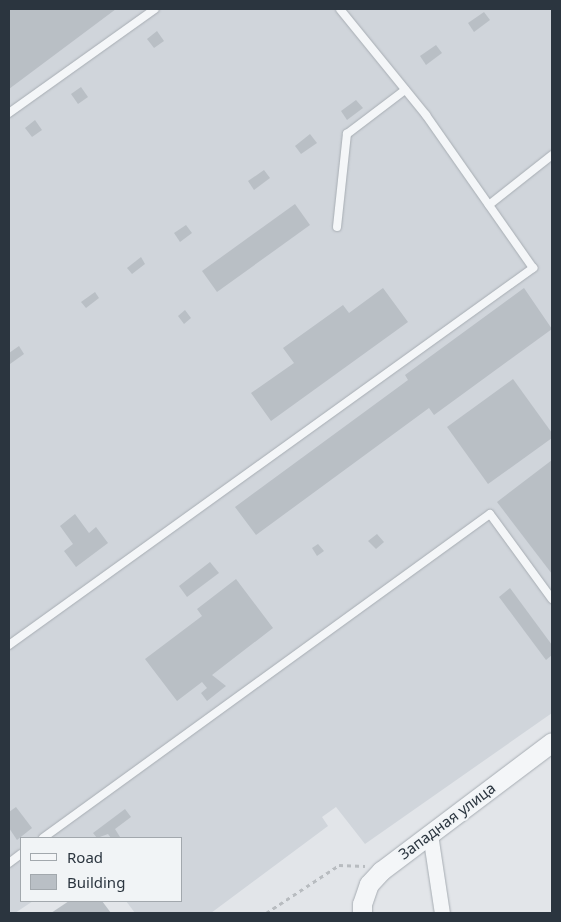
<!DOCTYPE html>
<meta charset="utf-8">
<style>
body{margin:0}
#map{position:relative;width:561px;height:922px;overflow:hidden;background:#e2e5e9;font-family:"Noto Sans",sans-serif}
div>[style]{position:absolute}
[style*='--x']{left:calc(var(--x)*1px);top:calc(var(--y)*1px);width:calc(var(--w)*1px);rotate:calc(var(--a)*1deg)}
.built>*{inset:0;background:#d0d5db}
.building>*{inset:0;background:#b9bfc5}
.path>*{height:2.5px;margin-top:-1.25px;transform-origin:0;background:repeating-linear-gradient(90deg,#b8bcc0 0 4px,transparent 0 8px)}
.roads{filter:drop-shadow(0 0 1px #a7adb3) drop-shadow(0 0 1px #a7adb3)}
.service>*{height:8px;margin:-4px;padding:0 4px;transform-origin:4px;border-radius:4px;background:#f4f6f8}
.minor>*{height:15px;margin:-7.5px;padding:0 7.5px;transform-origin:7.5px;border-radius:7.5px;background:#f4f6f8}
.tertiary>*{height:19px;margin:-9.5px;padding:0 9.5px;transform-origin:9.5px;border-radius:9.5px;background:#f4f6f8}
span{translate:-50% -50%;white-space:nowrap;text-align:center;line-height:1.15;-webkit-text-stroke:4px #f1f4f6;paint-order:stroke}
.street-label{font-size:15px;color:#2b353f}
.frame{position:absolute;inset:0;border:10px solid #2b353f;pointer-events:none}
.legend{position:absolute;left:20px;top:837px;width:162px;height:65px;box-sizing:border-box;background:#f1f4f6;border:1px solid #a2a8ad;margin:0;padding:6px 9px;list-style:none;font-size:15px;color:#2b353f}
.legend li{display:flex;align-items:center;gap:10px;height:25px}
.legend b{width:25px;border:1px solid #a2a8ad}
</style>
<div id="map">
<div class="built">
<i style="clip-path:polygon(9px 9px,552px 9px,552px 713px,365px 844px,336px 807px,322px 817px,328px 826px,211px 913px,135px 913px,126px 901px,181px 901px,181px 838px,21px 838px,21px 901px,33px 901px,15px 913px,9px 913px)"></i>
</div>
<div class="building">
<i style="clip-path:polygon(9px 9px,116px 9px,9px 89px)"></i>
<i style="clip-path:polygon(484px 12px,490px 20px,474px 32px,468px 23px)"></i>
<i style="clip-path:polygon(157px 31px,164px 41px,154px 48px,147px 39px)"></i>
<i style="clip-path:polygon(436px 45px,442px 53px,426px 65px,420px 56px)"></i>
<i style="clip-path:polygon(81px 87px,88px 97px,78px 104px,71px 94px)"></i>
<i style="clip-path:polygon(356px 100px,363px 108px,347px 120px,341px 111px)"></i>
<i style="clip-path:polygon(35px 120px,42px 130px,32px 137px,25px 128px)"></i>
<i style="clip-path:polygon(310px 134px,317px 143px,301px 154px,295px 146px)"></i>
<i style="clip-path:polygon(264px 170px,270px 178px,254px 190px,248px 181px)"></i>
<i style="clip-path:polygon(295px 204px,310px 225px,217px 292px,202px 271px)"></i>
<i style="clip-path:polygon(186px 225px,192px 233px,180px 242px,174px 233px)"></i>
<i style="clip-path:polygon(141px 257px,145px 264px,132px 274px,127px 268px)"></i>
<i style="clip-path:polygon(383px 288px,408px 322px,271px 421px,251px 393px,294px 363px,283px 348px,343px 305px,349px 313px)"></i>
<i style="clip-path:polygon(524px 288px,552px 329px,434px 415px,429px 408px,256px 535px,235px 507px,408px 380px,405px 375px)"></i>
<i style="clip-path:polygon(95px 292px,99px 298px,86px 308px,81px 302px)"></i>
<i style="clip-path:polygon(185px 310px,191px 318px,184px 324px,178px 316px)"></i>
<i style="clip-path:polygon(19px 346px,24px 354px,10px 364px,9px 353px)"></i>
<i style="clip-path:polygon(513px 379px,552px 433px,552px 438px,488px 484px,447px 427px)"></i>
<i style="clip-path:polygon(552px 460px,552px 574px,497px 502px)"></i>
<i style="clip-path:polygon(75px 514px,89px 533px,96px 527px,108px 543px,76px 567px,64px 551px,73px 544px,60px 526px)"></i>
<i style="clip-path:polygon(377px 534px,384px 542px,376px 549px,368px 541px)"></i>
<i style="clip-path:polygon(318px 544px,324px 551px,317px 556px,312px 548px)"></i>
<i style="clip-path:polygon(210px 562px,219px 573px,187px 597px,179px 586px)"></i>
<i style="clip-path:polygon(236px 579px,273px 628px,212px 675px,226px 686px,207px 701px,201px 693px,207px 688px,202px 682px,177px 701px,145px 659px,202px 616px,197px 609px)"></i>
<i style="clip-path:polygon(510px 588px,552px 645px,552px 655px,546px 660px,499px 597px)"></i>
<i style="clip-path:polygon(16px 807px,32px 828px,17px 840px,9px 828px,9px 812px)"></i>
<i style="clip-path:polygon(125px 809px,131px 817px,115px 829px,120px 837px,111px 838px,108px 834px,97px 838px,93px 833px)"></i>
<i style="clip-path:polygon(69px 901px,102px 901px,111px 913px,51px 913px)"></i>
</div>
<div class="path">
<i style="--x:266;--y:913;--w:87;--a:-33.3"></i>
<i style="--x:339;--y:865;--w:26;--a:2"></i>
</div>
<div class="roads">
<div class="service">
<i style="--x:9;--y:113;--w:179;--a:-35.5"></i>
<i style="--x:489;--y:205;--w:80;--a:-38.4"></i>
<i style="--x:337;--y:227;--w:94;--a:-83.9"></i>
<i style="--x:347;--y:134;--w:73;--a:-37.2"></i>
<i style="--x:9;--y:645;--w:646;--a:-35.73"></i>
<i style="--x:533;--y:268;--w:187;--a:-125"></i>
<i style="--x:426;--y:115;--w:136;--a:-129.1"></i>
<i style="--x:43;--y:838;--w:552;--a:-35.94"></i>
<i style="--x:490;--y:514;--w:105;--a:53.9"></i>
<i style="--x:9;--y:863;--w:15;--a:-37"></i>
</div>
<div class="minor">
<i style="--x:430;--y:834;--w:80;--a:81.4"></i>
</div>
<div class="tertiary">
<i style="--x:362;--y:913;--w:9;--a:-90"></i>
<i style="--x:362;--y:904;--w:21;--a:-71"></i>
<i style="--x:369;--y:884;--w:18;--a:-47"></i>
<i style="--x:381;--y:871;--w:214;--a:-37"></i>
</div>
</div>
<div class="street-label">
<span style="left:447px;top:821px;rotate:-37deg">Западная улица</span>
</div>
<div class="frame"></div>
<ul class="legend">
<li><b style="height:6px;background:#f4f6f8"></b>Road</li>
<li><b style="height:14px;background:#b9bfc5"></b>Building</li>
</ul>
</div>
